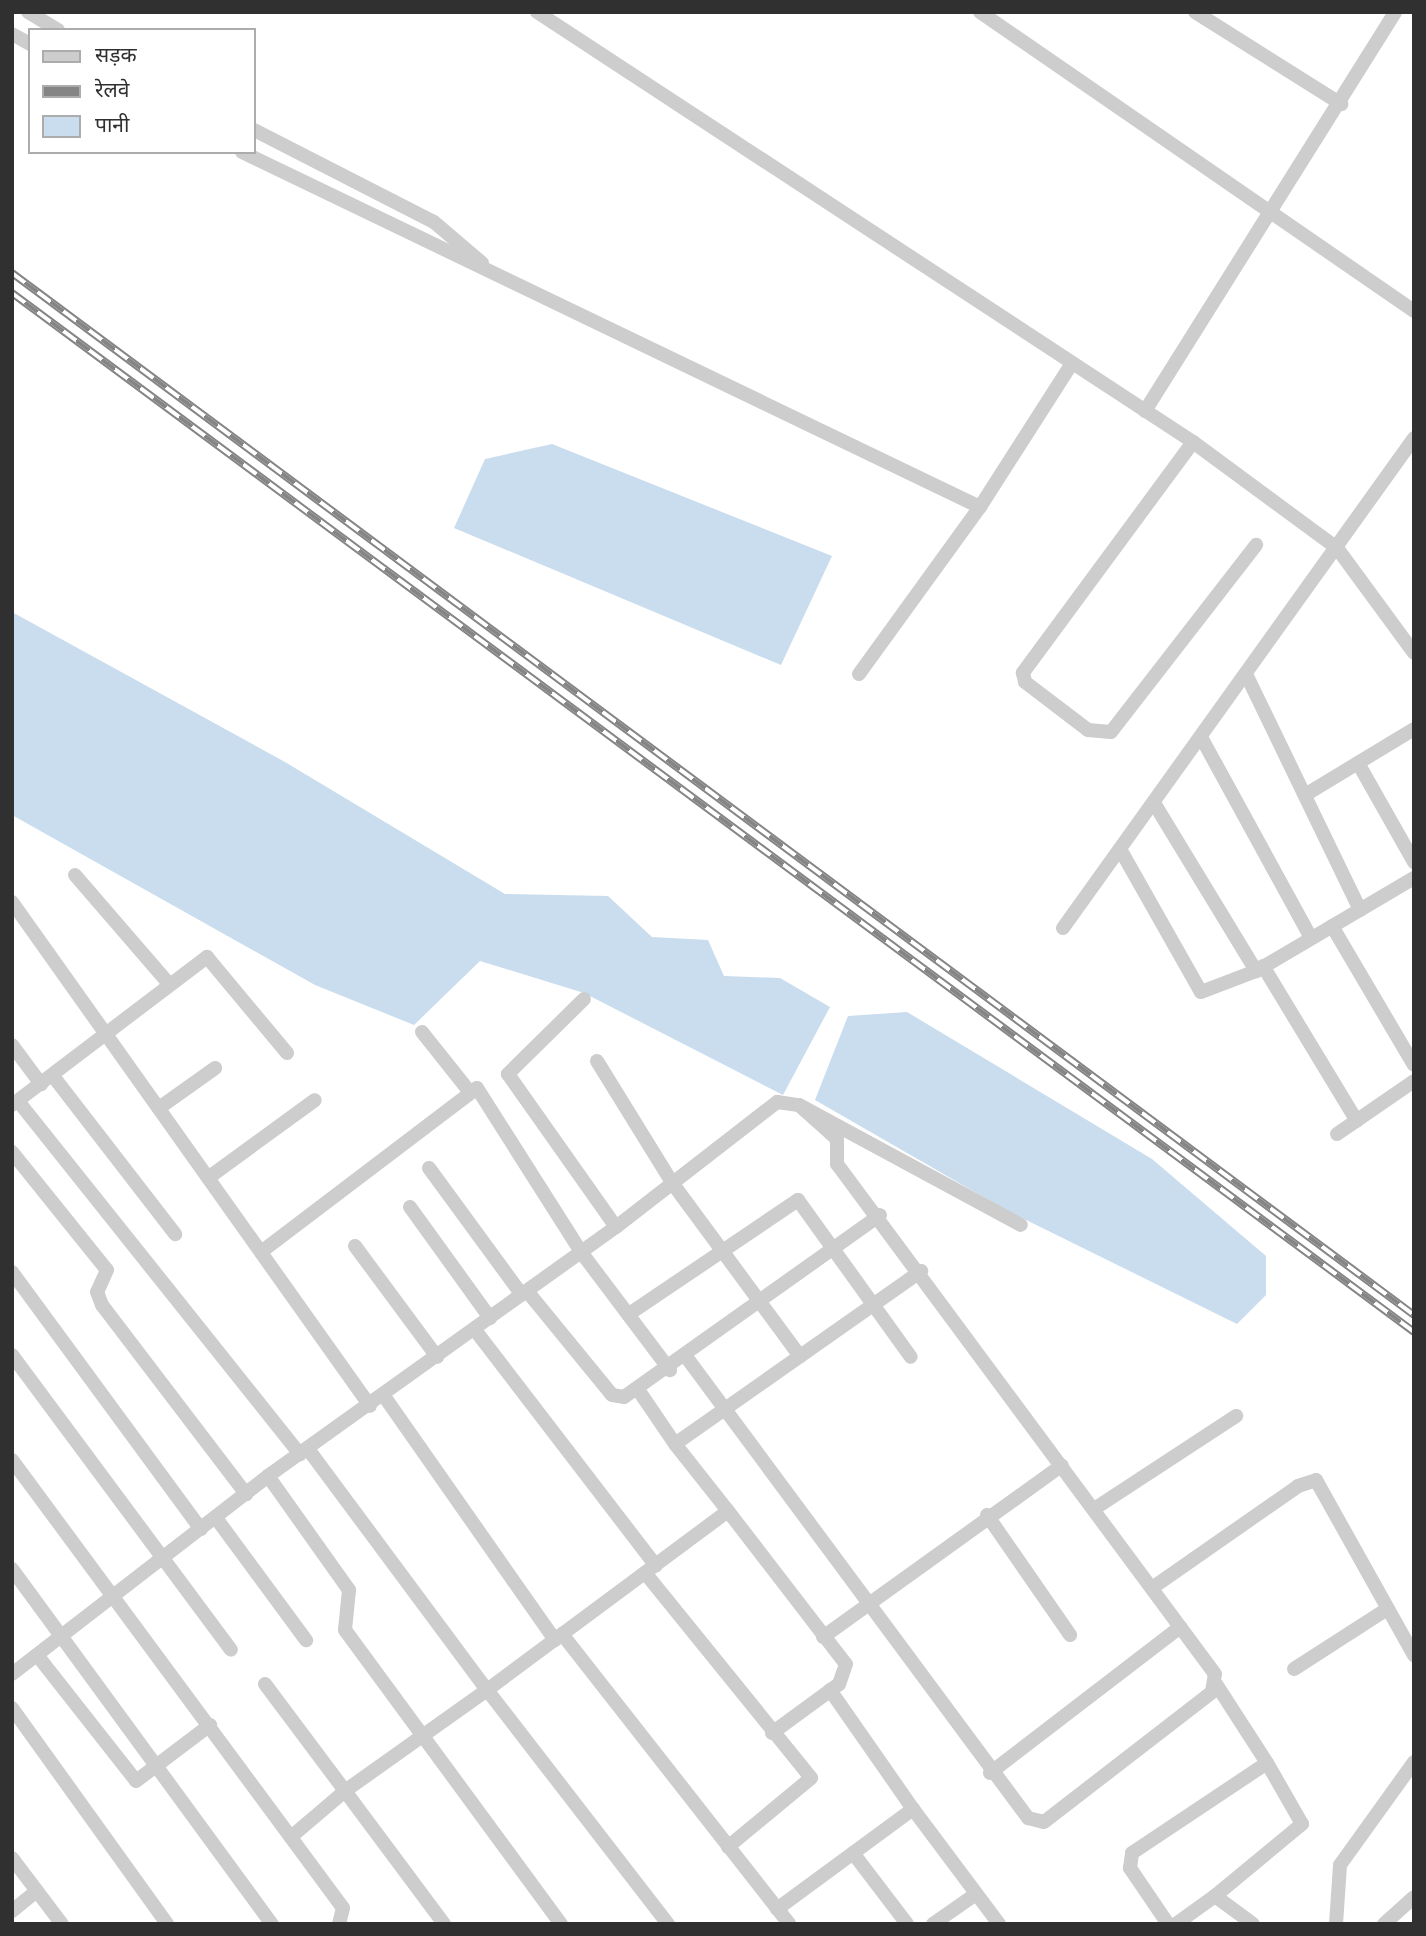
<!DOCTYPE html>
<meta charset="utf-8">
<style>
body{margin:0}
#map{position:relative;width:1426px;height:1936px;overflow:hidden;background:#fff;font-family:Roboto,"Noto Sans Devanagari",sans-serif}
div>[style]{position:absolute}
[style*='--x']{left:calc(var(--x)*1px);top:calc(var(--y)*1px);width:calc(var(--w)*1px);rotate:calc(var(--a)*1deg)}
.water>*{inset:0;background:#c9ddee}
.minor>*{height:14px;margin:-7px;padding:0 7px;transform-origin:7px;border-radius:7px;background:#cdcdcd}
.rail>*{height:8px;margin-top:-4px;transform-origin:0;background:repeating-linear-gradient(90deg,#fff 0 16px,#858585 0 32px);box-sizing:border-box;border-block:2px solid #858585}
span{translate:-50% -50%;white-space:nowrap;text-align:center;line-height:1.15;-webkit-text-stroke:7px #fff;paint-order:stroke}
.frame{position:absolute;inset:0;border:14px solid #303030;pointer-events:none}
.legend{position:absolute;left:28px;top:28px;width:228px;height:126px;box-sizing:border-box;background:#fff;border:2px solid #acacac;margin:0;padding:9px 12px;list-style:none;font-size:21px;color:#303030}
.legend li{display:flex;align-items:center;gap:14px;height:35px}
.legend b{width:35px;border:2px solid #acacac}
</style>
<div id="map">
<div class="water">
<i style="clip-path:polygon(552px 444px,832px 556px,781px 665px,454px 528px,485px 459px)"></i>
<i style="clip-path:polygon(12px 612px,285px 762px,505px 894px,608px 896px,652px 937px,708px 940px,724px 976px,780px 978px,830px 1007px,783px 1095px,584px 993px,480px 961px,414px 1025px,315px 985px,12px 815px)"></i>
<i style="clip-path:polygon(907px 1012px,1152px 1159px,1266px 1256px,1266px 1295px,1237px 1324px,1006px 1210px,815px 1100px,848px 1016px)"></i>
</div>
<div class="minor">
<i style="--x:28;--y:12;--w:35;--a:31"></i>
<i style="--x:537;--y:12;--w:784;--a:33.24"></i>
<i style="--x:1193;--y:442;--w:179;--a:36.4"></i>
<i style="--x:1337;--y:548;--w:130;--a:53.7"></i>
<i style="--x:980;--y:12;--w:527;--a:34.56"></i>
<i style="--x:1195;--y:12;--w:173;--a:32.2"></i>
<i style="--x:12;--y:34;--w:21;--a:29"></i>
<i style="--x:254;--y:130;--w:202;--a:27.1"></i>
<i style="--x:434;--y:222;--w:63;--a:40.5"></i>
<i style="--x:242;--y:152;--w:819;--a:25.69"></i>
<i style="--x:1145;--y:411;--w:471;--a:-57.9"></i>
<i style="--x:1193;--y:442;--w:287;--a:126.4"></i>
<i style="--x:1023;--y:673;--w:9;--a:77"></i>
<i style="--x:1025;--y:682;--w:79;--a:37.3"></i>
<i style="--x:1088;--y:730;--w:23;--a:5"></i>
<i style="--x:1111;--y:732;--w:237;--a:-52.2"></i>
<i style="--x:859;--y:674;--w:206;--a:-54.1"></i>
<i style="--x:980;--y:507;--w:171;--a:-57.4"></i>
<i style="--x:1246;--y:674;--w:262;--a:64.2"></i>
<i style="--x:1201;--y:737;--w:229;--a:61.3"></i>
<i style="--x:1358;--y:763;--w:114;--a:60.5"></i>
<i style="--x:1305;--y:795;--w:127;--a:-31.2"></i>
<i style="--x:1154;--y:803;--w:197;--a:58.7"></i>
<i style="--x:1120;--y:849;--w:164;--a:60.5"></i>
<i style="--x:1201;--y:992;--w:59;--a:-20.9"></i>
<i style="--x:1256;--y:971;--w:183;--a:-30.5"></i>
<i style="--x:75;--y:875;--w:145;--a:49.2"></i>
<i style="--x:12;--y:902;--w:618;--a:54.61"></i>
<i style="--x:1332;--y:926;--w:161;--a:59.5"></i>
<i style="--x:1063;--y:928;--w:603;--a:-54.38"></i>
<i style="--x:1263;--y:966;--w:181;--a:58.8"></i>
<i style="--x:584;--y:999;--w:107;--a:135.4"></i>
<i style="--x:508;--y:1074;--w:187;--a:54.8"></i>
<i style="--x:422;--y:1032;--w:75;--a:51.5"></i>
<i style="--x:12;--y:1045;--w:49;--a:53.4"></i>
<i style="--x:597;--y:1061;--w:145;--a:58.3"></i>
<i style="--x:673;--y:1184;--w:214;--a:53.6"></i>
<i style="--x:53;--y:1076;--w:200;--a:52.3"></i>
<i style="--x:18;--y:1101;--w:452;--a:51.4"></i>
<i style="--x:12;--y:1105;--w:245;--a:-37.2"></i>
<i style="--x:207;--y:957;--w:125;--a:50.2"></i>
<i style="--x:159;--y:1108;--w:69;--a:-35.5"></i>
<i style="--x:1337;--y:1134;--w:93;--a:-34.5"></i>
<i style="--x:12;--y:1152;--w:151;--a:51.2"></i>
<i style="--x:107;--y:1270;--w:24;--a:114"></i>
<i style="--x:97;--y:1292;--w:14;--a:69"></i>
<i style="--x:102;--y:1305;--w:238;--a:52.7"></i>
<i style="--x:429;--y:1168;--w:157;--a:53.8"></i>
<i style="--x:208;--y:1178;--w:132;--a:-36.1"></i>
<i style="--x:410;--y:1207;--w:137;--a:54.2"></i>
<i style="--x:355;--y:1246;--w:138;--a:53.5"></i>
<i style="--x:261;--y:1252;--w:271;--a:-37.2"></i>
<i style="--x:477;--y:1088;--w:194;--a:57.6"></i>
<i style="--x:581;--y:1252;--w:148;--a:53"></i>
<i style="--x:12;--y:1272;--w:319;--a:53.7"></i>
<i style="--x:527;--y:1291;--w:134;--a:50.7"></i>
<i style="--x:612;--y:1395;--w:12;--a:9"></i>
<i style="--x:624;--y:1397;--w:314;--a:-35.4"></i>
<i style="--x:629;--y:1314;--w:204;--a:-34"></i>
<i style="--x:798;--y:1200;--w:193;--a:54.3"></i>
<i style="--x:475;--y:1330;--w:297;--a:52.5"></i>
<i style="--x:12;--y:1355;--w:367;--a:53.4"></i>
<i style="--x:687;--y:1358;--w:573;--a:53.45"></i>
<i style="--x:1028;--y:1818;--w:16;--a:14"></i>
<i style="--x:1044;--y:1822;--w:212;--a:-37.7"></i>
<i style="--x:1212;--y:1692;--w:18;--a:-81"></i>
<i style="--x:1215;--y:1674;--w:635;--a:-126.54"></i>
<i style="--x:837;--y:1164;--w:25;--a:-90"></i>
<i style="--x:837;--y:1139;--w:51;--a:-138.2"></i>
<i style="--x:639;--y:1391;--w:64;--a:55.8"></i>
<i style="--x:384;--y:1396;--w:298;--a:55"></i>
<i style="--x:308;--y:1449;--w:300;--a:53.4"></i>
<i style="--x:487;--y:1690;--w:174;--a:144.6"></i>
<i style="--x:345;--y:1791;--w:166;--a:53.3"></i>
<i style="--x:12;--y:1460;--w:557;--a:53.54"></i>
<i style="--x:343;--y:1908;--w:16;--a:104"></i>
<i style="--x:268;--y:1476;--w:140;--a:54.6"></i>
<i style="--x:349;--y:1590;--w:40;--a:95.7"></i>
<i style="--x:345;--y:1630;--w:365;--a:53.7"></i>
<i style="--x:1094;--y:1509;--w:170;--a:-33.2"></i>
<i style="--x:728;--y:1511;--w:193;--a:52.4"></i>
<i style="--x:846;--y:1664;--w:21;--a:109"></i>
<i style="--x:839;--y:1684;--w:83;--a:143.8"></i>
<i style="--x:987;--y:1515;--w:146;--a:55.3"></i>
<i style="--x:216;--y:1518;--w:152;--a:53.6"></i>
<i style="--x:12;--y:1569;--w:440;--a:53.8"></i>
<i style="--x:646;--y:1574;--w:262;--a:51"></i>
<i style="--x:811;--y:1778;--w:108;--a:140.3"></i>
<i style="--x:1152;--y:1588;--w:178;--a:-34.9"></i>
<i style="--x:1298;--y:1486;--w:19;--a:-18"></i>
<i style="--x:1316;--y:1480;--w:201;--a:60.8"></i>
<i style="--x:562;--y:1634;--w:368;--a:51.9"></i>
<i style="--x:823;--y:1637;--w:294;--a:-35.7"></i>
<i style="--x:37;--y:1655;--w:160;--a:51.8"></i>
<i style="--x:136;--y:1781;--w:93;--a:-37.1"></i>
<i style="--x:1294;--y:1669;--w:111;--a:-32.8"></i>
<i style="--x:12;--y:1674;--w:324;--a:-37.7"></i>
<i style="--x:268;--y:1476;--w:428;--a:-35.6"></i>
<i style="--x:616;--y:1227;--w:204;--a:-37.8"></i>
<i style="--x:777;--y:1102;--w:22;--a:8"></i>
<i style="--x:799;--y:1105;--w:252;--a:28.4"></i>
<i style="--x:265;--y:1684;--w:134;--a:53.2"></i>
<i style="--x:345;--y:1791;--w:71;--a:139.6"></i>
<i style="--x:830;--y:1690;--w:145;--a:55.1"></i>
<i style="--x:12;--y:1708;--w:266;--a:54.3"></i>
<i style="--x:990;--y:1773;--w:240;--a:-37.5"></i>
<i style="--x:853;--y:1853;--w:89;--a:52.7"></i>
<i style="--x:12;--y:1858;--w:83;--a:52.9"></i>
<i style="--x:1215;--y:1896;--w:113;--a:-39.6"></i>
<i style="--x:1302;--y:1824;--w:70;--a:-119.8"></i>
<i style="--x:777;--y:1909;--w:169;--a:-36.3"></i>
<i style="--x:913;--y:1809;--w:144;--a:53.2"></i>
<i style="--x:12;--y:1911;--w:32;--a:-39"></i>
<i style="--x:668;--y:1924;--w:296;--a:-127.7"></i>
<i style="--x:487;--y:1690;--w:300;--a:-36.6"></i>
<i style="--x:728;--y:1511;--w:85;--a:-128.3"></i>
<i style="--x:675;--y:1444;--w:301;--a:-35.1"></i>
<i style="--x:933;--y:1924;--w:52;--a:-34.9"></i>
<i style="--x:1168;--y:1924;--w:68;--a:-124.2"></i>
<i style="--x:1130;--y:1868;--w:15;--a:-82"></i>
<i style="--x:1132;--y:1853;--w:162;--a:-33.7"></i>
<i style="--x:1267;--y:1763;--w:94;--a:-122.8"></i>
<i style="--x:1176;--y:1924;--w:48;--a:-35.7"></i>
<i style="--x:1215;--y:1896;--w:47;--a:36.4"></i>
<i style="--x:1336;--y:1924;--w:59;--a:-86.1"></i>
<i style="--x:1340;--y:1865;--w:127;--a:-54.3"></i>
<i style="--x:1384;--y:1924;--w:40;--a:-42"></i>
</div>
<div class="rail">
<i style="--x:12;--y:273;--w:1747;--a:36.62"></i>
<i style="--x:12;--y:293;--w:1745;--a:36.54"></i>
</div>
<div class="frame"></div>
<ul class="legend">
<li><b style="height:9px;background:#cdcdcd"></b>सड़क</li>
<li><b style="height:9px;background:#858585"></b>रेलवे</li>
<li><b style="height:19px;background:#c9ddee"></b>पानी</li>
</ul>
</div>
